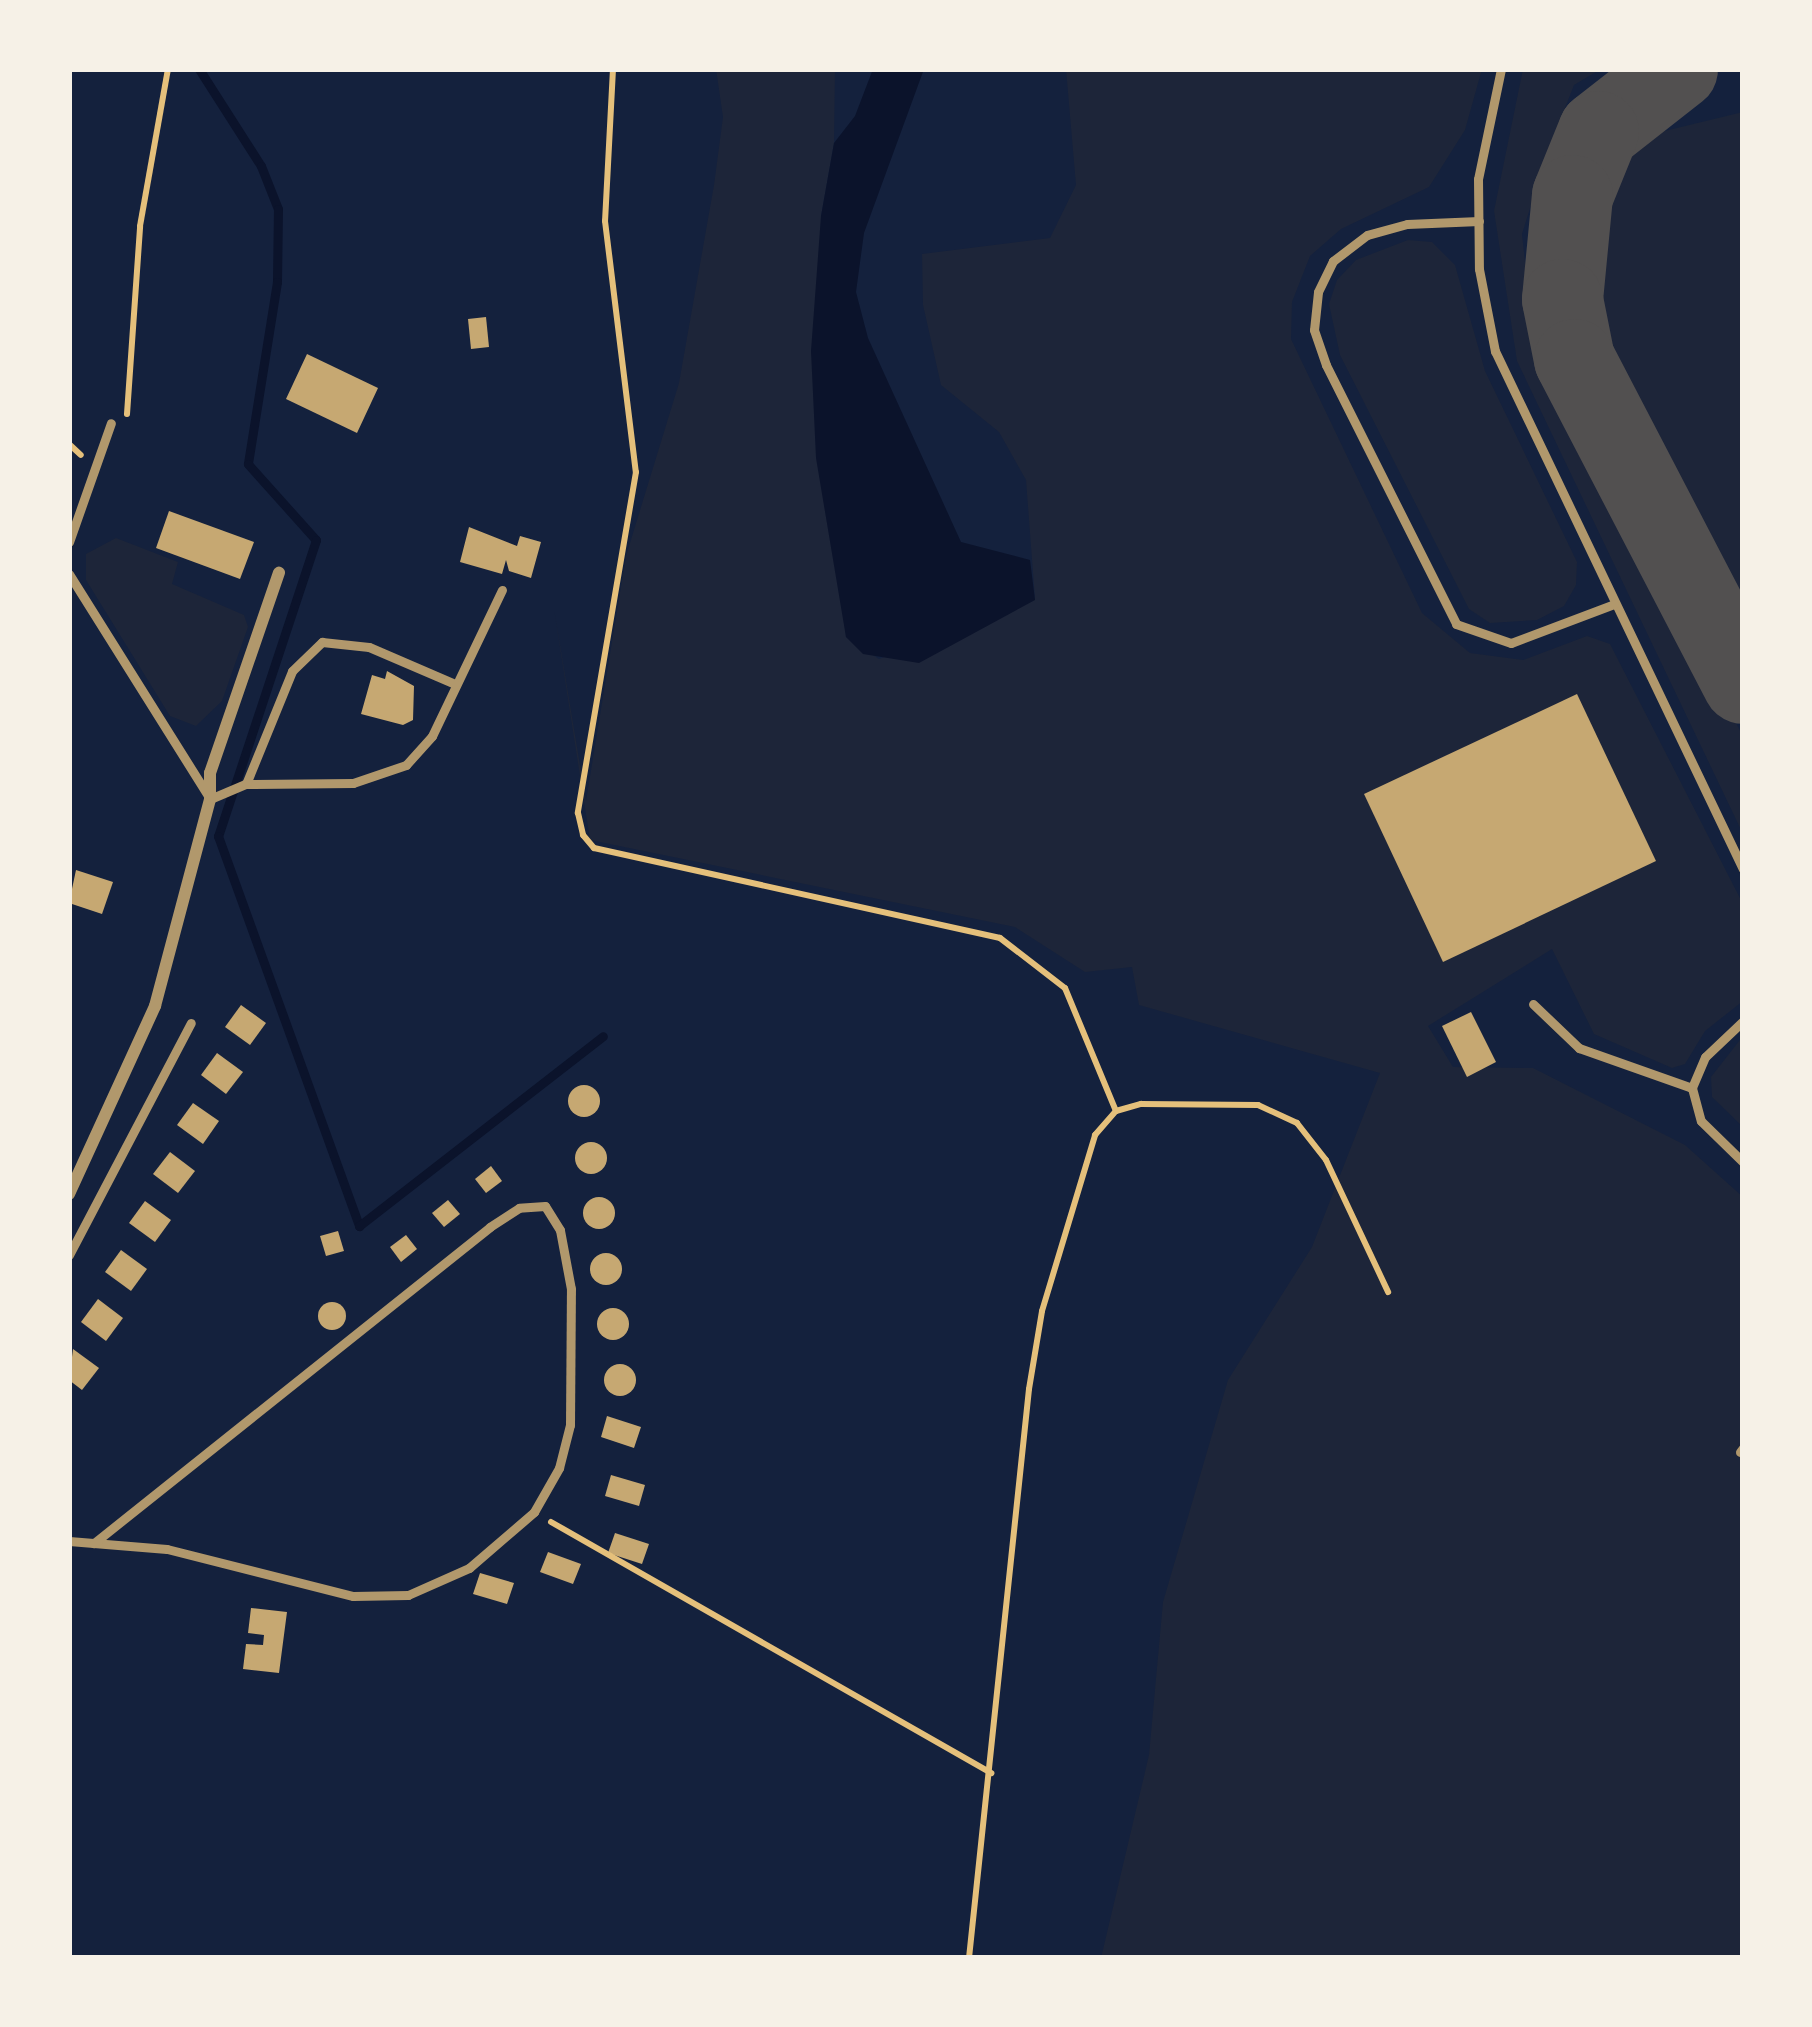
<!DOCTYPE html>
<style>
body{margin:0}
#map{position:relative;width:1812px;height:2027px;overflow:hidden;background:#14213d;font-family:Signika,sans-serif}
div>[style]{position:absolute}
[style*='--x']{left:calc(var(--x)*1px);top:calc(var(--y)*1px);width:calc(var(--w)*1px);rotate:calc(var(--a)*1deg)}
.green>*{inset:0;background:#1d2539}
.water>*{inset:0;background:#0b132b}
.stream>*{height:9px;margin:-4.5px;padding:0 4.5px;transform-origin:4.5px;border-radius:4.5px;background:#0b132b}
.taxiway>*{height:81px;margin:-40.5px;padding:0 40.5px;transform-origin:40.5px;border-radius:40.5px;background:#525050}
.building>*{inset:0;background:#c6a872}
.round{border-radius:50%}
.path>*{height:6px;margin:-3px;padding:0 3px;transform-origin:3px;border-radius:3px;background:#e5c07b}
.service>*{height:9px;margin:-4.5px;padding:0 4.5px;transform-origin:4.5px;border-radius:4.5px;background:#b1986c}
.minor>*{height:12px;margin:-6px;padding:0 6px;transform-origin:6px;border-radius:6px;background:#b1986c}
span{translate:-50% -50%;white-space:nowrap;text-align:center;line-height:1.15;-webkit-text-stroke:12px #f6f1e7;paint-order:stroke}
.frame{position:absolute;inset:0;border:72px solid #f6f1e7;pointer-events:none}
</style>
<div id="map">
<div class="green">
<i style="clip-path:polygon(716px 69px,835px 69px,834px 143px,821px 216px,846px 637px,879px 659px,1035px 599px,1026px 480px,999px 432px,941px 385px,923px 305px,922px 254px,1050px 238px,1076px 185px,1066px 69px,1482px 69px,1465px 130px,1429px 187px,1341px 229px,1310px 256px,1292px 302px,1291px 339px,1422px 613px,1470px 653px,1523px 660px,1587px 636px,1610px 644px,1743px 904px,1743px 1001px,1705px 1031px,1685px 1064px,1672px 1068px,1594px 1034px,1552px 949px,1428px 1026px,1453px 1067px,1533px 1068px,1685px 1145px,1743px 1197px,1743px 1958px,1101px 1958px,1149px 1755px,1163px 1602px,1228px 1380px,1312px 1247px,1380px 1073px,1139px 1005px,1132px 967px,1085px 972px,1015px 927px,590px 840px,554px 609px,586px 801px,626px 556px,679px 383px,714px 185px,723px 117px)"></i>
<i style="clip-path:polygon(1523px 69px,1601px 69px,1574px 85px,1547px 154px,1522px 234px,1529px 299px,1551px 381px,1743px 736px,1743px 834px,1517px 361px,1494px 211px)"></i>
<i style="clip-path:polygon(1743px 112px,1743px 614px,1623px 397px,1597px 333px,1592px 274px,1616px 175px,1644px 136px)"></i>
<i style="clip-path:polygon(1408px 240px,1432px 242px,1455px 265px,1485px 371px,1577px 562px,1576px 585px,1564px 606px,1537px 620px,1490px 623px,1469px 609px,1340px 355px,1329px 304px,1337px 280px,1356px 260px)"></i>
<i style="clip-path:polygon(116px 538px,178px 562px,172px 584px,244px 615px,248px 627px,222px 701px,196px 726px,170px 716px,86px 580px,86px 554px)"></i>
<i style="clip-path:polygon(1743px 1036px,1743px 1127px,1712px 1097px,1711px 1077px)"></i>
</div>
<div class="water">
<i style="clip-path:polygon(873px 69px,924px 69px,864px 233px,856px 292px,868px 338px,961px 542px,1030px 560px,1035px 600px,919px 663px,863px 654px,846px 637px,816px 458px,811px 351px,821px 216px,834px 143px,855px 116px)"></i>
</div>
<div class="stream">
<i style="--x:199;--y:69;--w:115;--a:57.4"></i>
<i style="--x:261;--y:166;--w:46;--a:68.4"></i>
<i style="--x:278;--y:209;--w:73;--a:90.8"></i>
<i style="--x:277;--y:282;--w:184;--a:99.1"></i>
<i style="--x:248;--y:464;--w:102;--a:48.2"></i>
<i style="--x:316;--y:540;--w:312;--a:108.3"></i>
<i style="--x:218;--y:836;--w:415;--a:70.1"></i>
<i style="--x:359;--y:1226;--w:309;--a:-37.9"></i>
</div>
<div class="taxiway">
<i style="--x:1677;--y:69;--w:100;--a:141.9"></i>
<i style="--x:1598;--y:131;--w:69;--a:112.1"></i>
<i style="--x:1572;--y:195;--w:104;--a:95.5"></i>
<i style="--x:1562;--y:299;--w:61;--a:78.7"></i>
<i style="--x:1574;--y:359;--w:365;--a:62.5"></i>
</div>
<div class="building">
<i style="clip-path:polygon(486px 317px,489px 347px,471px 349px,468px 319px)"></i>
<i style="clip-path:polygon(307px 354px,378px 388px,357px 433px,286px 399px)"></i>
<i style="clip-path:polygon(169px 511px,254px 542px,240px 579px,156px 548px)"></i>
<i style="clip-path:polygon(469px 527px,517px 546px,520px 536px,541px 542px,531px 578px,509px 571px,506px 560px,502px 574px,460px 562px)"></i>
<i style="clip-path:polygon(387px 671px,414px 686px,413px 720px,403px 725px,361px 714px,372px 675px,385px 679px)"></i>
<i style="clip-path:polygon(1577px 694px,1656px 861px,1443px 962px,1364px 794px)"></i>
<i style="clip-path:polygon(76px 870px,113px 882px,102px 914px,69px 903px)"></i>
<i style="clip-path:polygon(241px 1005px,266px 1023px,250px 1045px,225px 1027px)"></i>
<i style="clip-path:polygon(1471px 1012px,1496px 1062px,1467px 1077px,1442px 1026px)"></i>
<i style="clip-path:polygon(217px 1053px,243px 1072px,226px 1094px,201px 1075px)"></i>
<i class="round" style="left:568px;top:1085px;width:32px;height:32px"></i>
<i style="clip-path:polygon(193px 1103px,219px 1121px,203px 1144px,177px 1125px)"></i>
<i class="round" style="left:575px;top:1142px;width:32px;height:32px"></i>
<i style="clip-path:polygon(170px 1152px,195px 1171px,178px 1193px,153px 1174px)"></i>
<i style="clip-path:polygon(491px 1166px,502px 1181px,486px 1193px,475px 1179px)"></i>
<i class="round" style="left:583px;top:1197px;width:32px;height:32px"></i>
<i style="clip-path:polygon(448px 1200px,460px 1214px,444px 1227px,432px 1213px)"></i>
<i style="clip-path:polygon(145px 1201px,171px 1220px,155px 1242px,129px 1223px)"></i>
<i style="clip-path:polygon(338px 1231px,344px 1251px,326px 1256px,320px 1236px)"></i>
<i style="clip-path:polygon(406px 1235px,417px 1249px,401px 1262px,390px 1247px)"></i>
<i style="clip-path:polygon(121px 1250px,147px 1269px,131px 1291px,105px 1272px)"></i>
<i class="round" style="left:590px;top:1253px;width:32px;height:32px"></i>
<i style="clip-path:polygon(98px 1299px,123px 1318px,106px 1341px,81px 1322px)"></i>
<i class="round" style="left:318px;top:1302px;width:28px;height:28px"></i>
<i class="round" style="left:597px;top:1308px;width:32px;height:32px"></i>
<i style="clip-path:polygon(73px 1349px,99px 1368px,82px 1390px,69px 1380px)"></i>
<i class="round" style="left:604px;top:1364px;width:32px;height:32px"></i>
<i style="clip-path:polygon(607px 1416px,641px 1427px,634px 1448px,601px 1437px)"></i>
<i style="clip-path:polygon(611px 1475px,645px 1485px,639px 1506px,605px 1496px)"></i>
<i style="clip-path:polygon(615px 1533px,649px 1544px,642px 1564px,608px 1553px)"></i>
<i style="clip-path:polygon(548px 1552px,581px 1564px,573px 1584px,540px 1572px)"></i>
<i style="clip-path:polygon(480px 1573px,514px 1583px,507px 1604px,473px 1594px)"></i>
<i style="clip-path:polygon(251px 1608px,287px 1612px,279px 1673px,243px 1669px,246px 1644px,263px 1645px,264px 1635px,248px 1633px)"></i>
</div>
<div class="path">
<i style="--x:613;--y:69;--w:152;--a:93"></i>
<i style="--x:605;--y:221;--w:253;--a:83"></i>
<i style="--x:636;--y:472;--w:346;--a:99.7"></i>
<i style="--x:578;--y:813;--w:23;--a:77"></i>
<i style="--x:583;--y:835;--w:17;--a:50"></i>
<i style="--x:594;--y:848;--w:416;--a:12.5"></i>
<i style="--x:1000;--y:938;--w:82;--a:37.6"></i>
<i style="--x:1065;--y:988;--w:133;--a:67.5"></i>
<i style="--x:127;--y:414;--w:188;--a:-86"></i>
<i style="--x:140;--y:226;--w:159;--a:-79.9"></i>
<i style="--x:69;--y:444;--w:16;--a:43"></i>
<i style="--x:551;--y:1522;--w:507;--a:29.7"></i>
<i style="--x:969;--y:1958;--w:572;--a:-83.98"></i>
<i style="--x:1029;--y:1389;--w:79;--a:-80.5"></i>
<i style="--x:1042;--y:1311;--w:184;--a:-73.2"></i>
<i style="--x:1095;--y:1135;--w:32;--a:-49"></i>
<i style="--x:1116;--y:1111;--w:26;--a:-16"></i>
<i style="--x:1141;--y:1104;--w:117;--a:0.5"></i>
<i style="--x:1258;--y:1105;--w:43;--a:24.8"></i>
<i style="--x:1297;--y:1123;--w:47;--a:51.9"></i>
<i style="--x:1326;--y:1160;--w:146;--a:64.8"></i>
</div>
<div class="service">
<i style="--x:1501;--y:69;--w:112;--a:101.8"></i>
<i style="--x:1478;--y:179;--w:90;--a:89.4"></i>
<i style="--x:1479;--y:269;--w:84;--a:79"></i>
<i style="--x:1495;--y:351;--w:574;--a:64.42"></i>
<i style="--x:1479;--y:221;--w:72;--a:177.6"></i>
<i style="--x:1407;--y:224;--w:41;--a:164.6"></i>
<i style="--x:1367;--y:235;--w:43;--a:142.6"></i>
<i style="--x:1333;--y:261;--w:34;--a:116"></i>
<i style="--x:1318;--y:292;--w:38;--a:96"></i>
<i style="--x:1314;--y:330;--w:37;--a:71"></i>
<i style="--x:1326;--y:365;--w:290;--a:63.3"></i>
<i style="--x:1456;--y:624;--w:58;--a:19.1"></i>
<i style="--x:1511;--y:643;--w:110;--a:-20.7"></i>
<i style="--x:69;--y:542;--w:126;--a:-70.6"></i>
<i style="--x:69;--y:574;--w:266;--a:57.9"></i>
<i style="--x:210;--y:799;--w:39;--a:-23"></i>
<i style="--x:246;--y:784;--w:107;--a:-0.5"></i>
<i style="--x:353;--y:783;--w:56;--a:-18.8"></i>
<i style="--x:406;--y:765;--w:39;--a:-48"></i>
<i style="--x:432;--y:736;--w:162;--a:-64.4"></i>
<i style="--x:246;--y:784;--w:122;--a:-67.8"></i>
<i style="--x:292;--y:671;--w:42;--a:-44"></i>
<i style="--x:322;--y:642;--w:47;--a:6.1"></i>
<i style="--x:369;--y:647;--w:94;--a:23.3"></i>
<i style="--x:1533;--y:1004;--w:64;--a:43.7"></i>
<i style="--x:1579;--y:1048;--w:120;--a:19.5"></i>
<i style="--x:1743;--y:1021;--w:52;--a:136.5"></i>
<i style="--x:1705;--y:1057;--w:34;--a:113"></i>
<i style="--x:1692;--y:1088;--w:34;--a:75"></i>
<i style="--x:1701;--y:1121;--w:59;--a:44.3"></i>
<i style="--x:69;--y:1255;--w:262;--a:-62.3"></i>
<i style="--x:1740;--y:1452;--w:5;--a:-53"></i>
<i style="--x:69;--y:1541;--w:98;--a:4.7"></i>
<i style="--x:167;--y:1549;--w:192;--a:14.2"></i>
<i style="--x:353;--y:1596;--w:55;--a:-1"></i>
<i style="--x:408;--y:1595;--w:67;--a:-23.9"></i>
<i style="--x:469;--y:1568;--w:86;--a:-40.7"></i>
<i style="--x:534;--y:1512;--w:51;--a:-60.4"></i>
<i style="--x:559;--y:1468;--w:44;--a:-75.7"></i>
<i style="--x:570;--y:1425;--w:136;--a:-89.6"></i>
<i style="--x:571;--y:1289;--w:60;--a:-100.6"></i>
<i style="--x:560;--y:1230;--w:28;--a:-122"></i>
<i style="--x:545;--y:1206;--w:26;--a:176"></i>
<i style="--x:519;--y:1208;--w:35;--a:147"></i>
<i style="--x:490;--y:1227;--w:507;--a:141.41"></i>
</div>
<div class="minor">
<i style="--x:69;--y:1194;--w:207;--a:-65.4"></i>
<i style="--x:155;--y:1006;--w:214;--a:-75.1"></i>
<i style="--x:210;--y:799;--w:26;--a:-90"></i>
<i style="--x:210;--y:773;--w:212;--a:-71"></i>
</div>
<div class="frame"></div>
</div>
